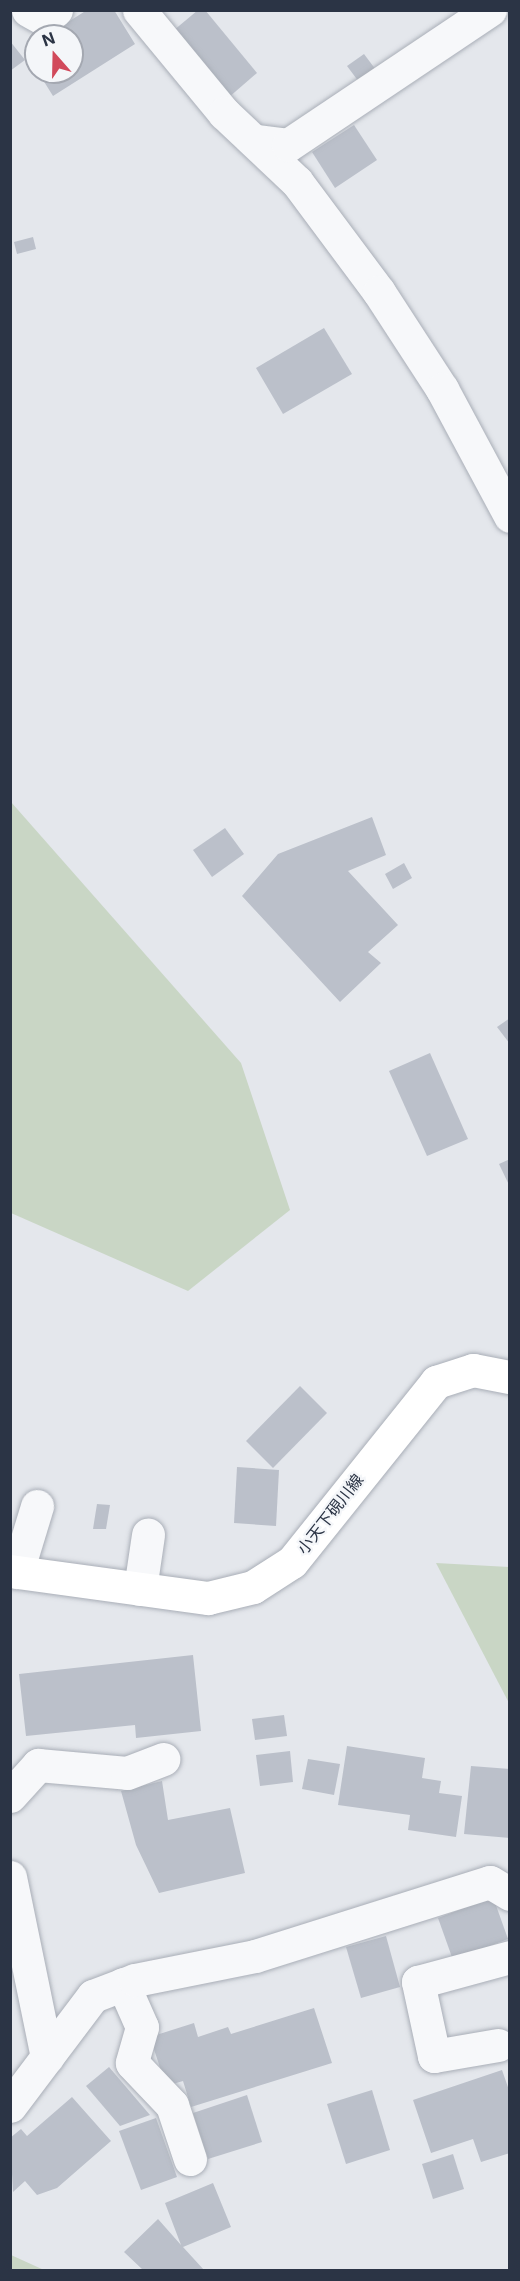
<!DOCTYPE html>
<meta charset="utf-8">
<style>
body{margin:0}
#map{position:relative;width:520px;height:2281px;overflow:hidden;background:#e4e7ec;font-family:Inter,"Noto Sans JP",sans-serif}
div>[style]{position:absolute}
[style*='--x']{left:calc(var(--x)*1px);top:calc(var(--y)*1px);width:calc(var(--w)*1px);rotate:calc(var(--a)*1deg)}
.green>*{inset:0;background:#c9d6c5}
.building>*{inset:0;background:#bbc0ca}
.roads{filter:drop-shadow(0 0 2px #a9aeb7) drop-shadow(0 0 2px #a9aeb7)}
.street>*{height:33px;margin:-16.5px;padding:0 16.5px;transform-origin:16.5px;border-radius:16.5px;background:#f7f8fa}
.secondary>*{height:33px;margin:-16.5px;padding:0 16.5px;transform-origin:16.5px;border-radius:16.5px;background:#fff}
span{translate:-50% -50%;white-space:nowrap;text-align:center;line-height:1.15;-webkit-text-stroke:4.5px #f4f6f9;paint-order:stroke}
.street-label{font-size:16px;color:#2b3445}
.frame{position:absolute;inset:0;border:12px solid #2b3445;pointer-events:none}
.north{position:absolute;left:24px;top:24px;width:60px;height:60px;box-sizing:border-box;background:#f4f6f9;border:2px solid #a4a8b1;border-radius:50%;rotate:340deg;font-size:16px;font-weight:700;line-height:24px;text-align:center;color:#2b3445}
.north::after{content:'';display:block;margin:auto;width:21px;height:27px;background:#d1495b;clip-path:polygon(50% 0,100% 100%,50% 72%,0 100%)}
</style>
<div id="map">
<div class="green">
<i style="clip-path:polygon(11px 802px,241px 1063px,290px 1210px,188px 1291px,11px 1213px)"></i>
<i style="clip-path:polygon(436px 1563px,509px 1567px,509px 1703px)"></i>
<i style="clip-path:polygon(11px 2255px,44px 2270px,11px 2270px)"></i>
</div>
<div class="building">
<i style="clip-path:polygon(87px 10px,114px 10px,135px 44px,53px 96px,38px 72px,72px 72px,72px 36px,46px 36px)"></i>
<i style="clip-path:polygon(198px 10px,205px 10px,257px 73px,228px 98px,173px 31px)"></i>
<i style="clip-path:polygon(10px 41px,25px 60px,10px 71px)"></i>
<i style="clip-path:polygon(36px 42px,36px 69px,24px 50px)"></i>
<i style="clip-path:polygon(364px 54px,376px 70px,359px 82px,347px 66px)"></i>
<i style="clip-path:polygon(354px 125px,377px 160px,335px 188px,312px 152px)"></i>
<i style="clip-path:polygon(33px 237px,36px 249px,17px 254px,14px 242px)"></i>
<i style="clip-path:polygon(324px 328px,352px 374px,283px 414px,256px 368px)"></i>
<i style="clip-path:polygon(372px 817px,386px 855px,348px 871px,398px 925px,368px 952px,381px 963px,340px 1002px,242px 896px,278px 854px)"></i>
<i style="clip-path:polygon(225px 828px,244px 854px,212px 877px,193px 850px)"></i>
<i style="clip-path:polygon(404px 863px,412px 878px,393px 889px,385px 874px)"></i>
<i style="clip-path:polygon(510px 1018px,510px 1044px,497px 1027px)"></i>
<i style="clip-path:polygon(430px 1053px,468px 1139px,427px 1156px,389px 1071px)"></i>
<i style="clip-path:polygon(510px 1159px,510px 1187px,499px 1164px)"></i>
<i style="clip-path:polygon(300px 1386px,327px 1413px,273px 1468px,246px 1441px)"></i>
<i style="clip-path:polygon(237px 1467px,279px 1470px,276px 1526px,234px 1523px)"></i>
<i style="clip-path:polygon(97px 1504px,110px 1505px,106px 1529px,93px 1529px)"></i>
<i style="clip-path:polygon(193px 1655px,201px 1731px,136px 1738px,135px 1725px,26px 1736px,19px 1674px)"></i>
<i style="clip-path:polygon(284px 1715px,287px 1736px,255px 1740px,252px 1719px)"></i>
<i style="clip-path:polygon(347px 1746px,425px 1758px,422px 1778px,441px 1781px,439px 1793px,462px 1796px,456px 1837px,408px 1830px,410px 1815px,338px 1805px)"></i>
<i style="clip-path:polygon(290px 1751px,293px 1782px,260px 1786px,256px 1755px)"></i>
<i style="clip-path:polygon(308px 1759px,340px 1764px,334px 1795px,302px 1789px)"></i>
<i style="clip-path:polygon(471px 1766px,510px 1769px,510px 1838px,464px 1834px)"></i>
<i style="clip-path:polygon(162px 1781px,168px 1820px,230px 1808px,245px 1873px,159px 1893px,136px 1845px,121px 1791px)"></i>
<i style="clip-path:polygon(493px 1897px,508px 1939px,453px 1960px,438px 1918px)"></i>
<i style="clip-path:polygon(386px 1936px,400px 1987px,361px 1998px,346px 1947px)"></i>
<i style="clip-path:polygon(314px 2008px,332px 2063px,191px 2107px,183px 2081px,166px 2086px,150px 2037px,194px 2023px,198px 2037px,228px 2027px,231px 2034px)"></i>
<i style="clip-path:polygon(109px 2067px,150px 2115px,120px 2126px,86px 2086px)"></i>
<i style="clip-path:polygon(502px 2070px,510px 2093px,510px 2153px,481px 2162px,473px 2139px,431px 2153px,413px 2100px)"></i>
<i style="clip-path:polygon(372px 2090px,390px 2150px,346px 2164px,327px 2104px)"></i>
<i style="clip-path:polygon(247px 2095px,262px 2142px,208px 2159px,193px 2113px)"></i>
<i style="clip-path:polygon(72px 2097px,111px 2141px,57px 2188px,37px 2195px,25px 2181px,13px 2192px,10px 2138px,21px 2129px,27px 2136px)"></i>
<i style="clip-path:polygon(156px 2118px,177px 2177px,141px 2190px,119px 2131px)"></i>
<i style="clip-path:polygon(453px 2154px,464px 2189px,433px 2199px,422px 2164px)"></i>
<i style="clip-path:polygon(213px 2183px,231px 2227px,183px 2247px,204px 2270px,143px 2270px,124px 2252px,158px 2219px,181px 2245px,165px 2203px)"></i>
</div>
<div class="roads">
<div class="street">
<i style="--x:28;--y:10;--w:18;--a:29"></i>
<i style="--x:44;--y:19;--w:15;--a:-37"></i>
<i style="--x:139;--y:10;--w:134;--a:50.5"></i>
<i style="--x:224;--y:113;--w:100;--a:43.4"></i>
<i style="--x:297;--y:182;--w:137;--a:53.3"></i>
<i style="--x:379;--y:292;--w:116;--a:57"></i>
<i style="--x:442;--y:389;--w:144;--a:61.8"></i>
<i style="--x:256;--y:141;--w:32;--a:7"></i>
<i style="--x:288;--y:145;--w:243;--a:-33.8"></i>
<i style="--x:17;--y:1572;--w:69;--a:-73.1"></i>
<i style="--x:140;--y:1589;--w:55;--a:-81.6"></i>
<i style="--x:10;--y:1796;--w:42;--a:-47.9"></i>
<i style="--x:38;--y:1765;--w:89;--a:5.1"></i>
<i style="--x:127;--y:1773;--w:39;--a:-21"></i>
<i style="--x:10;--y:1877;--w:184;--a:78.4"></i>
<i style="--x:123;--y:1984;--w:47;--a:66.2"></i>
<i style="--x:142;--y:2027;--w:37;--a:106"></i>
<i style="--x:132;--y:2063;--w:58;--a:46.4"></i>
<i style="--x:172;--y:2105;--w:57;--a:71.6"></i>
<i style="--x:498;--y:2045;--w:65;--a:170.2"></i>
<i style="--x:434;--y:2056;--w:76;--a:-102.2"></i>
<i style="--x:418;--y:1982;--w:95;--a:-15.2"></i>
<i style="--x:10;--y:2106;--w:138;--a:-53"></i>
<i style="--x:93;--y:1996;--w:45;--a:-20.9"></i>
<i style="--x:135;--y:1980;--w:122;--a:-11.3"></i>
<i style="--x:255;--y:1956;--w:246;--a:-17.5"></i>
<i style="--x:490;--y:1882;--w:23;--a:31"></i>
</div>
<div class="secondary">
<i style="--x:10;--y:1571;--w:200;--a:7.8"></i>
<i style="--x:208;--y:1598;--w:46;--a:-13.7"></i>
<i style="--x:253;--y:1587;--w:46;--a:-32.7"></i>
<i style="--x:292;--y:1562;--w:231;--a:-51.3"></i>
<i style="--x:436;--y:1382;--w:39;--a:-18"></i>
<i style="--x:473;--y:1370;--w:38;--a:11"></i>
</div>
</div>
<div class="street-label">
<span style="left:330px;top:1514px;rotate:-52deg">小天下硯川線</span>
</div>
<div class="frame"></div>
<div class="north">N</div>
</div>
